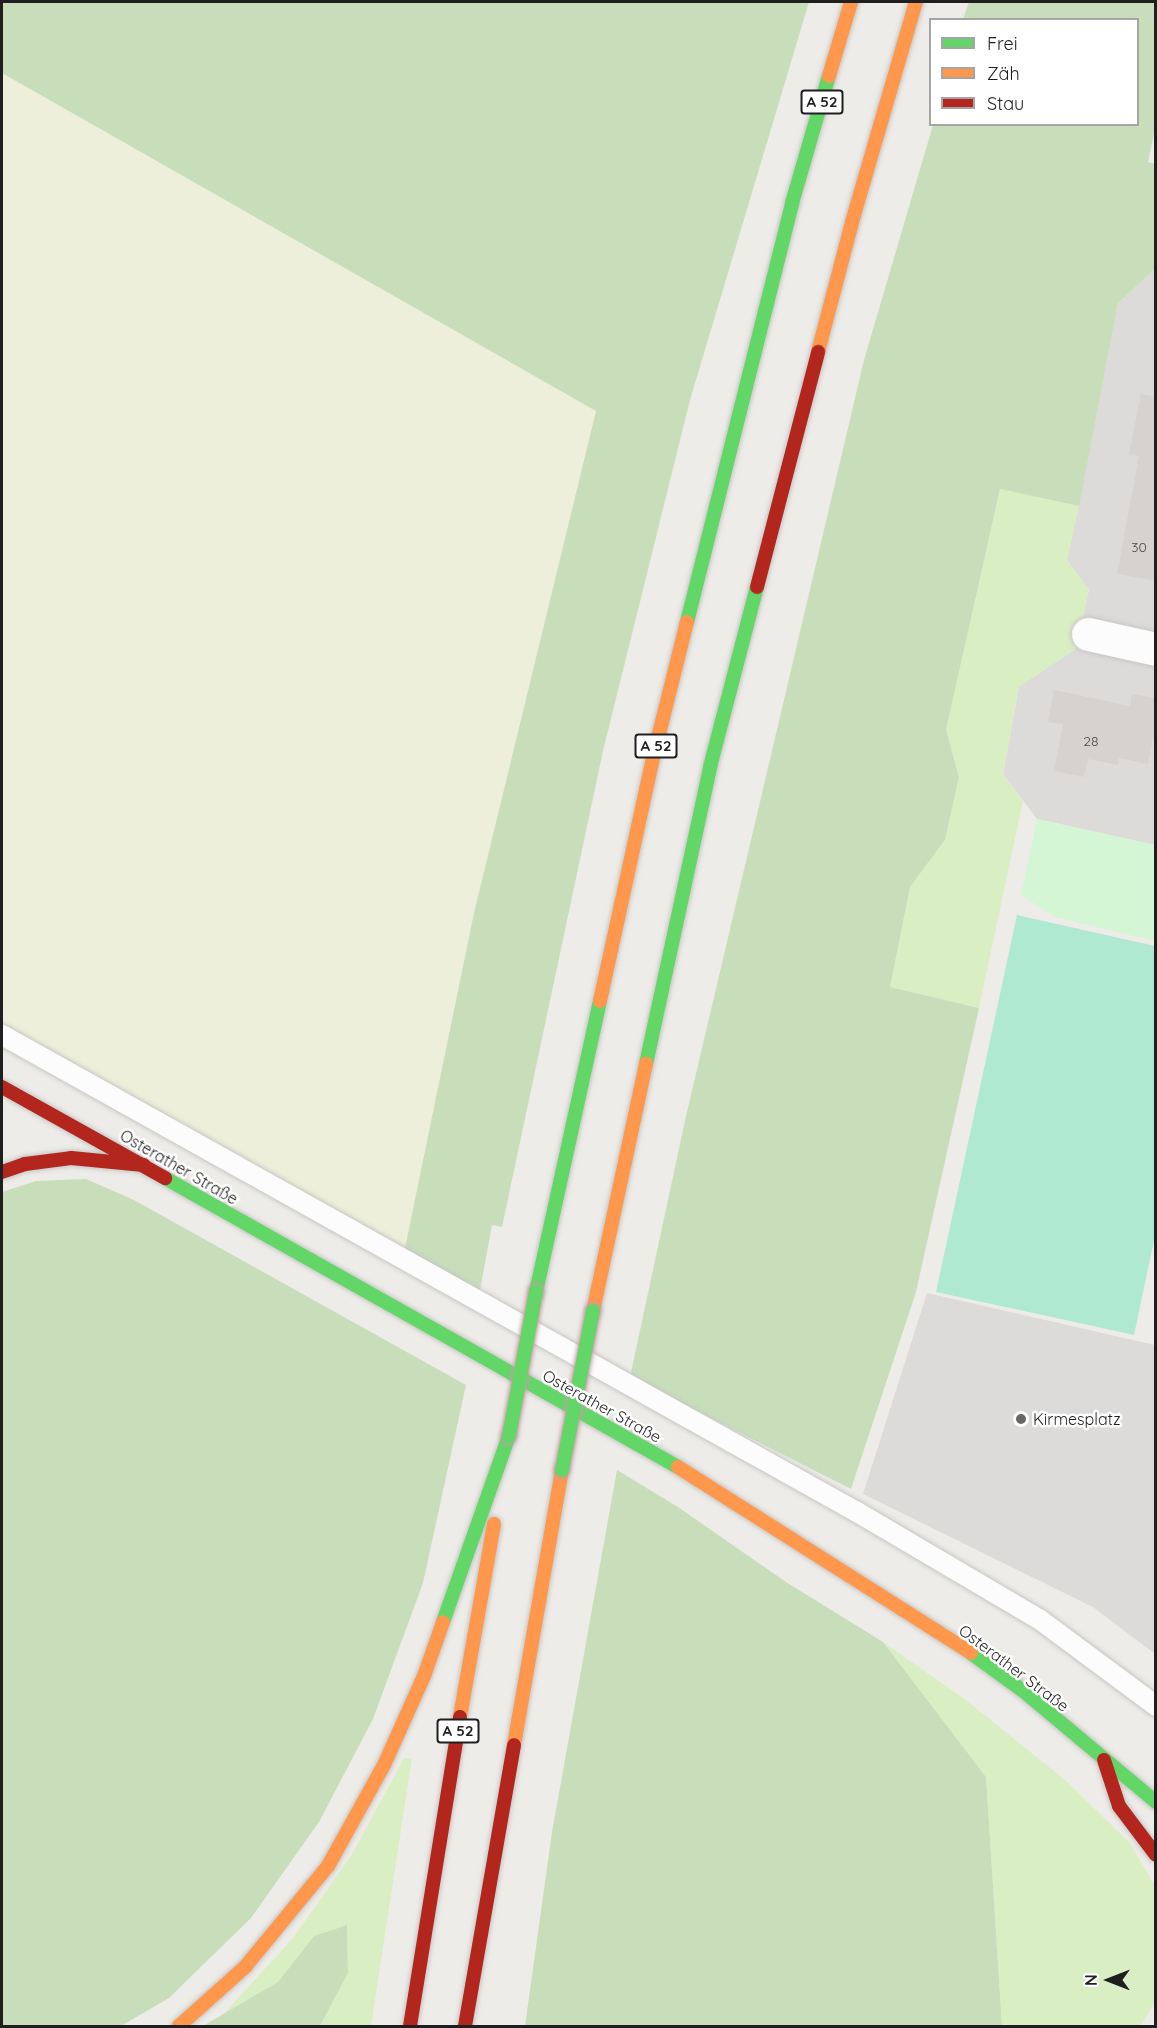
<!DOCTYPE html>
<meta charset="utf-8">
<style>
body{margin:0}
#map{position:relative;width:1157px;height:2028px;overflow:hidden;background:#eeece8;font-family:Quicksand,sans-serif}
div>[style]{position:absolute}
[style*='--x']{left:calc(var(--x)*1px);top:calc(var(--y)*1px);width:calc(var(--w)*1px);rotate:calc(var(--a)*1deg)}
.residential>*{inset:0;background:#dddbd9}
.religious>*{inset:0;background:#dcdbd9}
.farmland>*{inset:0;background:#eeefda}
.grass>*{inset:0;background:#daeec4}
.forest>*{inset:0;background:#c8debb}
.park>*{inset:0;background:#d4f6d4}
.pitch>*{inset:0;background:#b0e9d1}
.building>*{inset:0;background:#d5d2cf}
.roads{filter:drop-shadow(0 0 2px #c6c6c4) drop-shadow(0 0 2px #c6c6c4)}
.lane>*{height:20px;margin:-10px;padding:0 10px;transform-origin:10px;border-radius:10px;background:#fcfcfc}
.street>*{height:33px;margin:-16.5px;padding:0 16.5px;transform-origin:16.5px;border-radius:16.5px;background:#fcfcfc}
.fast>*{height:14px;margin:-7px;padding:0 7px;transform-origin:7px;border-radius:7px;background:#63d668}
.slow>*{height:14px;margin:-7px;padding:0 7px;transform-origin:7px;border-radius:7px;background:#ff974d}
.jam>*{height:14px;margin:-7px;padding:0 7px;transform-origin:7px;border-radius:7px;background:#b3261e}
.bridges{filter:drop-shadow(0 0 2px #c69da8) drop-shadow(0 0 2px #c69da8)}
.fast-bridge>*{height:14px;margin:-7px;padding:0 7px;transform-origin:7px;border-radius:7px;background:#63d668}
.dots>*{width:16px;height:16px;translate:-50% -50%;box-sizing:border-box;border:3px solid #fff;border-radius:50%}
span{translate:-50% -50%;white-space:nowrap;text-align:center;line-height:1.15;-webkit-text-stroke:5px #fff;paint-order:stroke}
.number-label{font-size:14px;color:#4c4c4b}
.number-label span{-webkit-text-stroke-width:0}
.shield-label span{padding:2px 4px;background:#fff;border:2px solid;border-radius:4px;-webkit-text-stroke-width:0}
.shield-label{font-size:15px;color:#1f1f1f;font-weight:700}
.street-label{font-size:16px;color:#1f1f1f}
.poi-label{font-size:16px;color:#1f1f1f}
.left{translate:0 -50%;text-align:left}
.frame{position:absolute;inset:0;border:3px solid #1f1f1f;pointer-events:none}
.legend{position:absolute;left:929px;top:18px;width:210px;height:108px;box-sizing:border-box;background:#fff;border:2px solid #a5a5a5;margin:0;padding:8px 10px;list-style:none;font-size:18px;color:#1f1f1f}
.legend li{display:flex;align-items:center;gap:12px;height:30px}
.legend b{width:30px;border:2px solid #a5a5a5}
.north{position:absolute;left:1079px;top:1950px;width:60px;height:60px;-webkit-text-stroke:4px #fff;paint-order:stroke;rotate:270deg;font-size:16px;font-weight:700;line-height:24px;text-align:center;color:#1f1f1f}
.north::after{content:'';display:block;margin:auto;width:21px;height:27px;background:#1f1f1f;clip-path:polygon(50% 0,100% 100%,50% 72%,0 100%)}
</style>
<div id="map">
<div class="residential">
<i style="clip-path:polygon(1155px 269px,1155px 845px,1037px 819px,1003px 774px,1019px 686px,1074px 650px,1089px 590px,1067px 560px,1118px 303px)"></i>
</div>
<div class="religious">
<i style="clip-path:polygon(927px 1293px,1155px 1345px,1155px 1654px,1093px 1607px,863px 1494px)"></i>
</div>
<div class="farmland">
<i style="clip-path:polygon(2px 73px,596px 411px,474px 913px,404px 1253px,2px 1027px)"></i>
</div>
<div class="grass">
<i style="clip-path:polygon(1000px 489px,1079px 506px,1067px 560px,1089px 590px,1076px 649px,1019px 687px,1003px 774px,1023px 801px,979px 1008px,890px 987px,910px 887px,945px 840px,959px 777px,946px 730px)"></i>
<i style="clip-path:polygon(883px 1642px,966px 1700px,1065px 1780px,1130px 1843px,1155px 1886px,1155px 2001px,1141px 2026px,1002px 2026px,986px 1777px)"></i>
<i style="clip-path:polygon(404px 1758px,412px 1758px,371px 2026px,320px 2026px,348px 1973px,347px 1925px,314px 1936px,278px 1982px,220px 2018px,293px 1938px,351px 1856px)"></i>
</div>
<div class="forest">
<i style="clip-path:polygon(2px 2px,809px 2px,690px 400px,603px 751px,502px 1227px,492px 1225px,479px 1296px,404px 1253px,474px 913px,596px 411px,2px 73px)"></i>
<i style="clip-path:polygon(969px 2px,1155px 2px,1156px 124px,1148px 162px,1155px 164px,1155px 269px,1118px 303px,1079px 506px,1000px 489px,946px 730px,959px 777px,945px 840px,910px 887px,890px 987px,979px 1008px,916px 1292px,851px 1489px,630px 1377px,686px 1116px,864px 360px,933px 125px,1138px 124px,1138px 20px,963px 19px)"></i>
<i style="clip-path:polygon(86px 1179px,134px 1200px,466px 1385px,423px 1583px,373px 1719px,319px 1822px,251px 1918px,169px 1998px,121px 2026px,2px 2026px,2px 1192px,36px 1181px)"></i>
<i style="clip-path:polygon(617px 1470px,678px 1507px,786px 1582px,883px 1642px,986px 1777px,1002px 2026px,525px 2026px,552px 1832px)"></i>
<i style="clip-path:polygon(347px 1925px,348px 1973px,320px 2026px,203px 2026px,278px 1982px,314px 1936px)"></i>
</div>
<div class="park">
<i style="clip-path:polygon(1037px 819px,1155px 845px,1155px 941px,1055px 917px,1021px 895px)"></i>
</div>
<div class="pitch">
<i style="clip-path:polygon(1017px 915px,1155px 946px,1155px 1236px,1134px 1335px,936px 1292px)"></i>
</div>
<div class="building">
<i style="clip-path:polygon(1141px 394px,1156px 397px,1156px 581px,1117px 574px,1139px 456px,1129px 454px)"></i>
<i style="clip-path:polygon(1054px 690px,1130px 706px,1132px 694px,1156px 698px,1156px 740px,1153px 739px,1148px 764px,1119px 758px,1118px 765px,1088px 759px,1084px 777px,1054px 771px,1063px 724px,1048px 722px)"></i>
</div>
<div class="roads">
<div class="lane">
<i style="--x:2;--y:1035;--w:979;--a:29.16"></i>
<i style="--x:857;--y:1512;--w:211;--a:30.5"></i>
<i style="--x:1039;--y:1619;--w:146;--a:36.6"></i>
</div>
<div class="street">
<i style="--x:1088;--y:634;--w:70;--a:12.4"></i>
</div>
<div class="fast">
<i style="--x:687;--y:622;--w:432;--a:-75.9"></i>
<i style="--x:792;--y:203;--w:132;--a:-73.8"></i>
<i style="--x:646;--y:1064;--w:304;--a:-77.8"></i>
<i style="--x:710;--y:767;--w:186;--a:-75.4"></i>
<i style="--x:165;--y:1178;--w:589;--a:29.39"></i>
<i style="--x:536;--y:1292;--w:298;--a:-77.6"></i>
<i style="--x:443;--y:1622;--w:197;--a:-70.5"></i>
<i style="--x:971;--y:1653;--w:63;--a:36"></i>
<i style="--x:1022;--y:1690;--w:175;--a:39.9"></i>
</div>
<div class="slow">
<i style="--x:829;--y:76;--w:77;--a:-73.4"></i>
<i style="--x:818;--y:352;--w:134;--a:-75.3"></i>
<i style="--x:852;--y:222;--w:229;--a:-73.8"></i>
<i style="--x:600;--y:1001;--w:253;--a:-77.7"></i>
<i style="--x:654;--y:754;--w:136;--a:-76"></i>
<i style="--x:593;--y:1311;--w:253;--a:-77.9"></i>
<i style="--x:678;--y:1467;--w:347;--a:32.4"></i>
<i style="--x:460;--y:1717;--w:196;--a:-80"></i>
<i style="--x:514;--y:1745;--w:279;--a:-80.1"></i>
<i style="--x:179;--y:2026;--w:89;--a:-41.8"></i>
<i style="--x:245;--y:1967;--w:131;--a:-50.6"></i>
<i style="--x:328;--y:1866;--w:115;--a:-61"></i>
<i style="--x:384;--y:1765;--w:98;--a:-65.8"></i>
<i style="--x:424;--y:1676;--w:57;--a:-70.6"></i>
</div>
<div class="jam">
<i style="--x:757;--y:587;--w:243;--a:-75.4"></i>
<i style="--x:2;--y:1087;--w:187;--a:29.2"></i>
<i style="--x:2;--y:1172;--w:24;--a:-19"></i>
<i style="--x:25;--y:1164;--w:46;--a:-7.4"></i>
<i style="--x:71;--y:1158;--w:73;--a:5.5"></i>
<i style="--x:1104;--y:1760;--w:48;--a:71.9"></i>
<i style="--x:1119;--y:1806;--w:61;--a:52.9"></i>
<i style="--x:410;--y:2026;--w:313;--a:-80.8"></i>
<i style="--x:465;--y:2026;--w:285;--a:-80.1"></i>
</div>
</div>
<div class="bridges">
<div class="fast-bridge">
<i style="--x:509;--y:1436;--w:147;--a:-79.4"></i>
<i style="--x:562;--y:1470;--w:162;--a:-79"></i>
</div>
</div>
<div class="dots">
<i style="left:1021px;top:1419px;background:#676765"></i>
</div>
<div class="number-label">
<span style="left:1139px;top:547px">30</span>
<span style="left:1091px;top:741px">28</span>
</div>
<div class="shield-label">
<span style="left:822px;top:102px">A 52</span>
<span style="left:656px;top:746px">A 52</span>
<span style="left:458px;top:1731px">A 52</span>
</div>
<div class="street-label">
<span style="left:179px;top:1167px;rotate:30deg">Osterather Straße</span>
<span style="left:602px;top:1406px;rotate:29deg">Osterather Straße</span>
<span style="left:1014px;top:1668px;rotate:37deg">Osterather Straße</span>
</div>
<div class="poi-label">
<span class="left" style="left:1033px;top:1419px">Kirmesplatz</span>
</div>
<div class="frame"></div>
<ul class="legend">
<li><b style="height:8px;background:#63d668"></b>Frei</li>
<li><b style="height:8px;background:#ff974d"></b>Zäh</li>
<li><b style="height:8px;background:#b3261e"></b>Stau</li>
</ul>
<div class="north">N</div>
</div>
